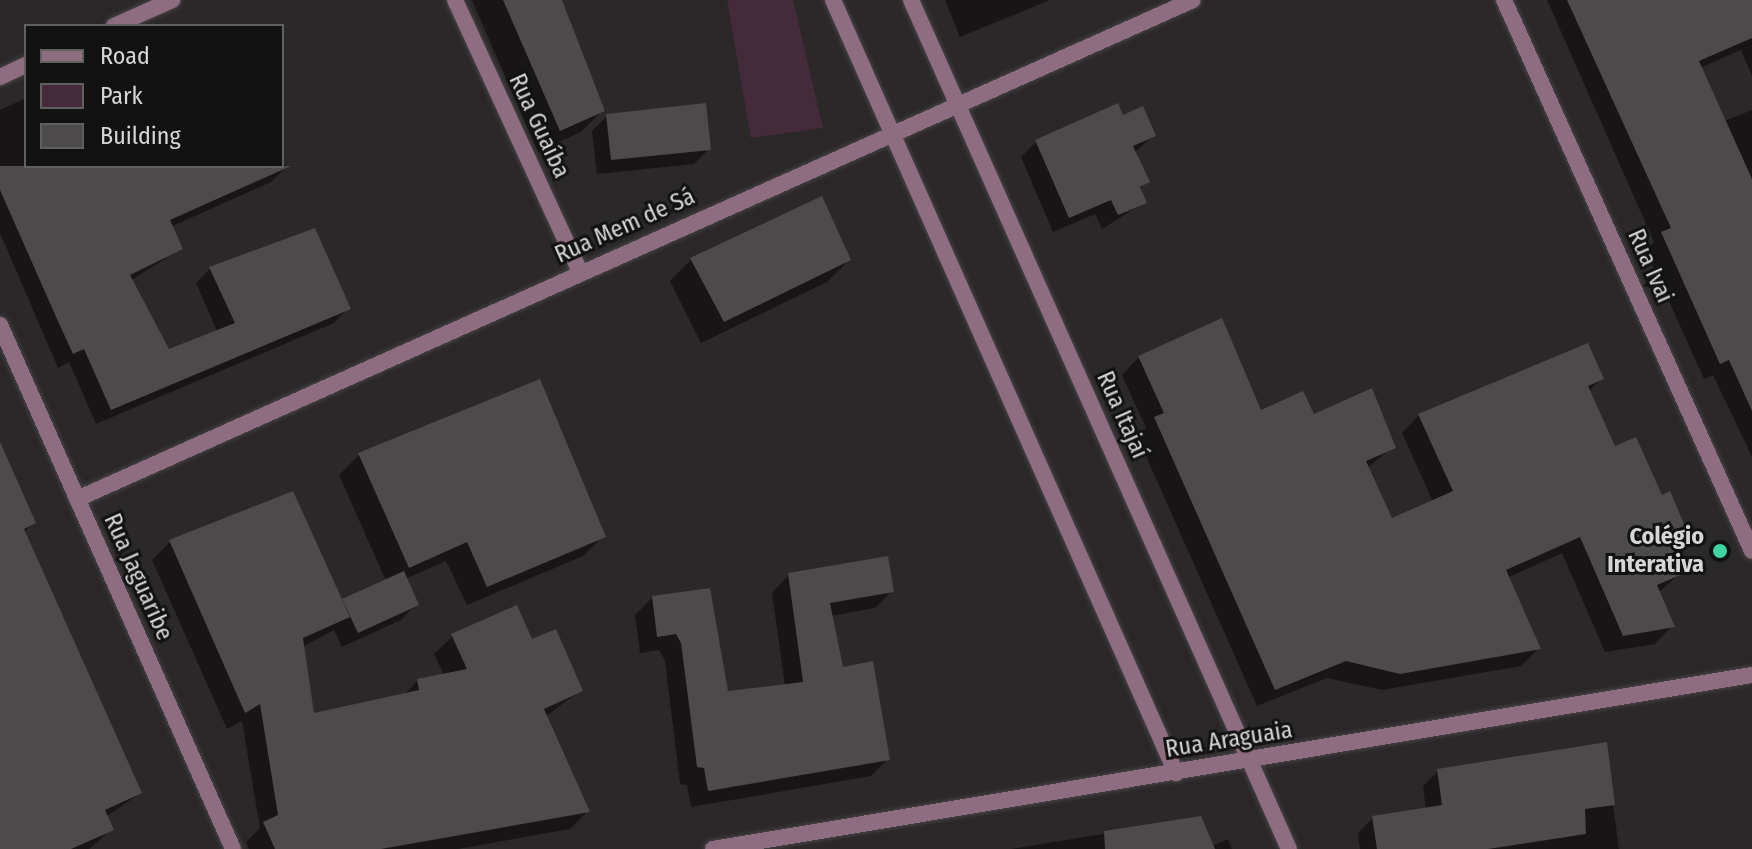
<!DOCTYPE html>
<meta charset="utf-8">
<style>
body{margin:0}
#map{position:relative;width:1752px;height:849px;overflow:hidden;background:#2b282a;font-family:"Fira Sans Condensed",sans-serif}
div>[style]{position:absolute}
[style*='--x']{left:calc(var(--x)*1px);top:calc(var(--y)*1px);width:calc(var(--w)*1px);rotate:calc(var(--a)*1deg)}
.green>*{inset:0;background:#452a39}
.shadow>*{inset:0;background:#0007}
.building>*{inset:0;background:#4d4a4b}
.roads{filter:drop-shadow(0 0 2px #474446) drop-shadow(0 0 2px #474446)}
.minor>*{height:16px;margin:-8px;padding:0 8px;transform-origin:8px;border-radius:8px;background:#8e6d80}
.tertiary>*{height:16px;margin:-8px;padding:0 8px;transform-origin:8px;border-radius:8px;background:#8e6d80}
.dots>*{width:22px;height:22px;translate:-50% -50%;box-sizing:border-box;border:4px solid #131212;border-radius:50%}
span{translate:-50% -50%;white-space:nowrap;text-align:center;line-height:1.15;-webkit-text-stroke:6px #131212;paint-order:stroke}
.street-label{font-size:24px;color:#d7d6d7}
.poi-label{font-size:24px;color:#d7d6d7;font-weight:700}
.right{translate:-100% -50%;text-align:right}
.legend{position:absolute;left:24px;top:24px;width:260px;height:144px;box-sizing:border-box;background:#131212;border:2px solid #616061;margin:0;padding:10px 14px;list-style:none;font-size:24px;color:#d7d6d7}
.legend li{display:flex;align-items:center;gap:16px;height:40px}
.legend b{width:40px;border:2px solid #616061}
</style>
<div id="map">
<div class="green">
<i style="clip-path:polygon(727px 0,793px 0,823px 128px,751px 138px)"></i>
</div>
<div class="shadow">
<i style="clip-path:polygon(472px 0,559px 0,603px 110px,581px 132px,538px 152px)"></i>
<i style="clip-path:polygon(945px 0,1050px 0,960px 37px)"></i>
<i style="clip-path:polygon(1547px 0,1752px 0,1752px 76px,1741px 50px,1700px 68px,1724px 121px,1752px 110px,1752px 457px,1713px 375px,1704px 379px,1646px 250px,1654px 242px)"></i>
<i style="clip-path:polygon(26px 98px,26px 166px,282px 166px,282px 158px,286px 167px,271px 182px,170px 227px,181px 249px,130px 281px,168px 352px,217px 331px,196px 283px,211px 268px,348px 308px,334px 323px,96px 424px,69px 362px,58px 368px,0 233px,0 110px)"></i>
<i style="clip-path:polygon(607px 116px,709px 149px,694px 164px,597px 174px,592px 131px)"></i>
<i style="clip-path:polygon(1122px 118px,1154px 135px,1134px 153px,1147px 182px,1139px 190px,1145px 202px,1102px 229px,1095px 214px,1053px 232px,1021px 157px,1036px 142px)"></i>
<i style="clip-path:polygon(692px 259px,849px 260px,827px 282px,701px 343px,670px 281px)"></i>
<i style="clip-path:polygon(1139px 357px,1260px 412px,1313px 417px,1393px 447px,1367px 468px,1391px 521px,1433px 502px,1402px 433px,1419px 415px,1601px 379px,1589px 391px,1614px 449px,1683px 525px,1670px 538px,1682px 572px,1658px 593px,1672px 626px,1655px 644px,1605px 652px,1562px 553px,1507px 578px,1538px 649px,1521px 666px,1382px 690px,1327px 678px,1257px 706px,1137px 436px,1146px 428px,1122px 375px)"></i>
<i style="clip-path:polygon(0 448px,34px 522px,23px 533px,140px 793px,106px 817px,111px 830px,89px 849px,0 849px)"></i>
<i style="clip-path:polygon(359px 455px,603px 536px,583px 556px,467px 605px,446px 561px,405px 579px,416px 604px,401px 620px,342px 647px,334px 630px,302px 647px,312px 715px,403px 696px,418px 680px,444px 675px,434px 654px,453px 636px,531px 642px,581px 690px,545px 717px,588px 811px,570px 829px,458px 849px,249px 849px,246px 842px,260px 828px,242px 721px,227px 729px,152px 560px,170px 542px,341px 602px,386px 581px,339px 475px)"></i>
<i style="clip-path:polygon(789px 575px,892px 591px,875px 608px,831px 616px,841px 669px,888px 759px,871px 776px,691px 807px,687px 785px,680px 784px,665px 661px,659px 650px,640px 653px,635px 615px,652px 598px,727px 693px,785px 686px,772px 593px)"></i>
<i style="clip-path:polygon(1605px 745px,1619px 849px,1360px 849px,1358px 833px,1373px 818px,1426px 810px,1423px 786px,1438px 771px)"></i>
<i style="clip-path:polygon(1200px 818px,1212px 846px,1228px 839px,1232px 849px,1011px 849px)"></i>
</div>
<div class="building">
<i style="clip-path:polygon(503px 0,562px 0,605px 111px,560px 131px)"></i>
<i style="clip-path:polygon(1567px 0,1752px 0,1752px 38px,1699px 61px,1752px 179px,1752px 411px,1729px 360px,1720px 364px,1661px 232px,1671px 228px)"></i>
<i style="clip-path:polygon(706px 103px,711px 150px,611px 160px,606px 114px)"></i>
<i style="clip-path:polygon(1118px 103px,1123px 115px,1143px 106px,1156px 136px,1133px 146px,1150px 182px,1140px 187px,1147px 203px,1118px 215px,1111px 200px,1069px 218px,1035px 140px)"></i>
<i style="clip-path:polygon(0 166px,291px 166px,170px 220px,183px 249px,130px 275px,169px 349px,235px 323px,209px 267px,315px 228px,351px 309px,111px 410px,84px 349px,73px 354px,57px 319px,0 190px)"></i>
<i style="clip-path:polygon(822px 196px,851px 260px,724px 322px,690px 258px)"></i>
<i style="clip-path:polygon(1222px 318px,1261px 410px,1303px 391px,1314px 414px,1372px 388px,1396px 448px,1366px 461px,1392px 518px,1453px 491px,1418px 414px,1588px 343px,1604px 379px,1588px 386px,1615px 446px,1636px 437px,1662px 495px,1670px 491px,1685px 526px,1669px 531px,1685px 573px,1657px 585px,1675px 627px,1623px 636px,1580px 537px,1506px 570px,1541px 649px,1400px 674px,1346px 661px,1275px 690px,1154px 417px,1164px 413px,1138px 356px)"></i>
<i style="clip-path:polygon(540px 379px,606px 537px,487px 587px,467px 542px,409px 568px,358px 453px)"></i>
<i style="clip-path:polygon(0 442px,36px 523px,24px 529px,142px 793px,105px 810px,114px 830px,71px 849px,0 849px)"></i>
<i style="clip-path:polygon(293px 491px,350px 617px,303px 638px,314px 713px,419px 690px,417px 679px,467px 669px,451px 634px,517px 605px,532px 639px,556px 629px,583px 691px,544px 709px,590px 812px,381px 849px,275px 849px,263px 822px,278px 815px,260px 704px,245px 713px,169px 540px)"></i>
<i style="clip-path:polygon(888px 556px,894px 592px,830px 603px,843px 667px,873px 661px,890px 760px,708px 791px,704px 768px,697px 767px,681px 643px,676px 634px,657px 637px,652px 596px,710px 588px,728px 691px,803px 682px,788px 573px)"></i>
<i style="clip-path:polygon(404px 571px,419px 605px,358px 633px,342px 599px)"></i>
<i style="clip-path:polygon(1607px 742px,1615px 805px,1585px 809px,1586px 834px,1488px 849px,1377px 849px,1372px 816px,1442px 805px,1437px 769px)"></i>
<i style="clip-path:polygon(1201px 816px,1215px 849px,1105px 849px,1104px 831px)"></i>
</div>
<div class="roads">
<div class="minor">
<i style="--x:455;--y:0;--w:299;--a:65.3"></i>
<i style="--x:1504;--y:0;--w:604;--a:65.77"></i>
<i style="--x:114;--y:26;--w:64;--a:-24.1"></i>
<i style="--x:0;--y:77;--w:29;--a:-25"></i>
<i style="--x:0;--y:325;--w:573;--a:66.03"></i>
<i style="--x:77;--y:499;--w:1222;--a:-24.09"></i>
</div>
<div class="tertiary">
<i style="--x:833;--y:0;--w:846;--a:66.07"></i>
<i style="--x:911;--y:0;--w:929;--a:66"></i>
<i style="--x:713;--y:849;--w:1053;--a:-9.51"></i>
</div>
</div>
<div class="dots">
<i style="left:1720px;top:551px;background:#3fd4a2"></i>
</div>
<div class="street-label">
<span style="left:539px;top:126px;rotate:65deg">Rua Guaíba</span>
<span style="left:625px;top:226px;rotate:-24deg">Rua Mem de Sá</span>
<span style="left:1650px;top:266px;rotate:66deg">Rua Ivai</span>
<span style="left:1122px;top:415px;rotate:66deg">Rua Itajaí</span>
<span style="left:138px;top:577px;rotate:66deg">Rua Jaguaribe</span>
<span style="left:1229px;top:740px;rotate:-9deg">Rua Araguaia</span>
</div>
<div class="poi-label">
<span class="right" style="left:1704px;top:551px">Colégio<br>Interativa</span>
</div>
<ul class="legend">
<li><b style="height:10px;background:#8e6d80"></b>Road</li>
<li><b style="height:22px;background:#452a39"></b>Park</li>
<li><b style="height:22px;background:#4d4a4b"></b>Building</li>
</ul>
</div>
